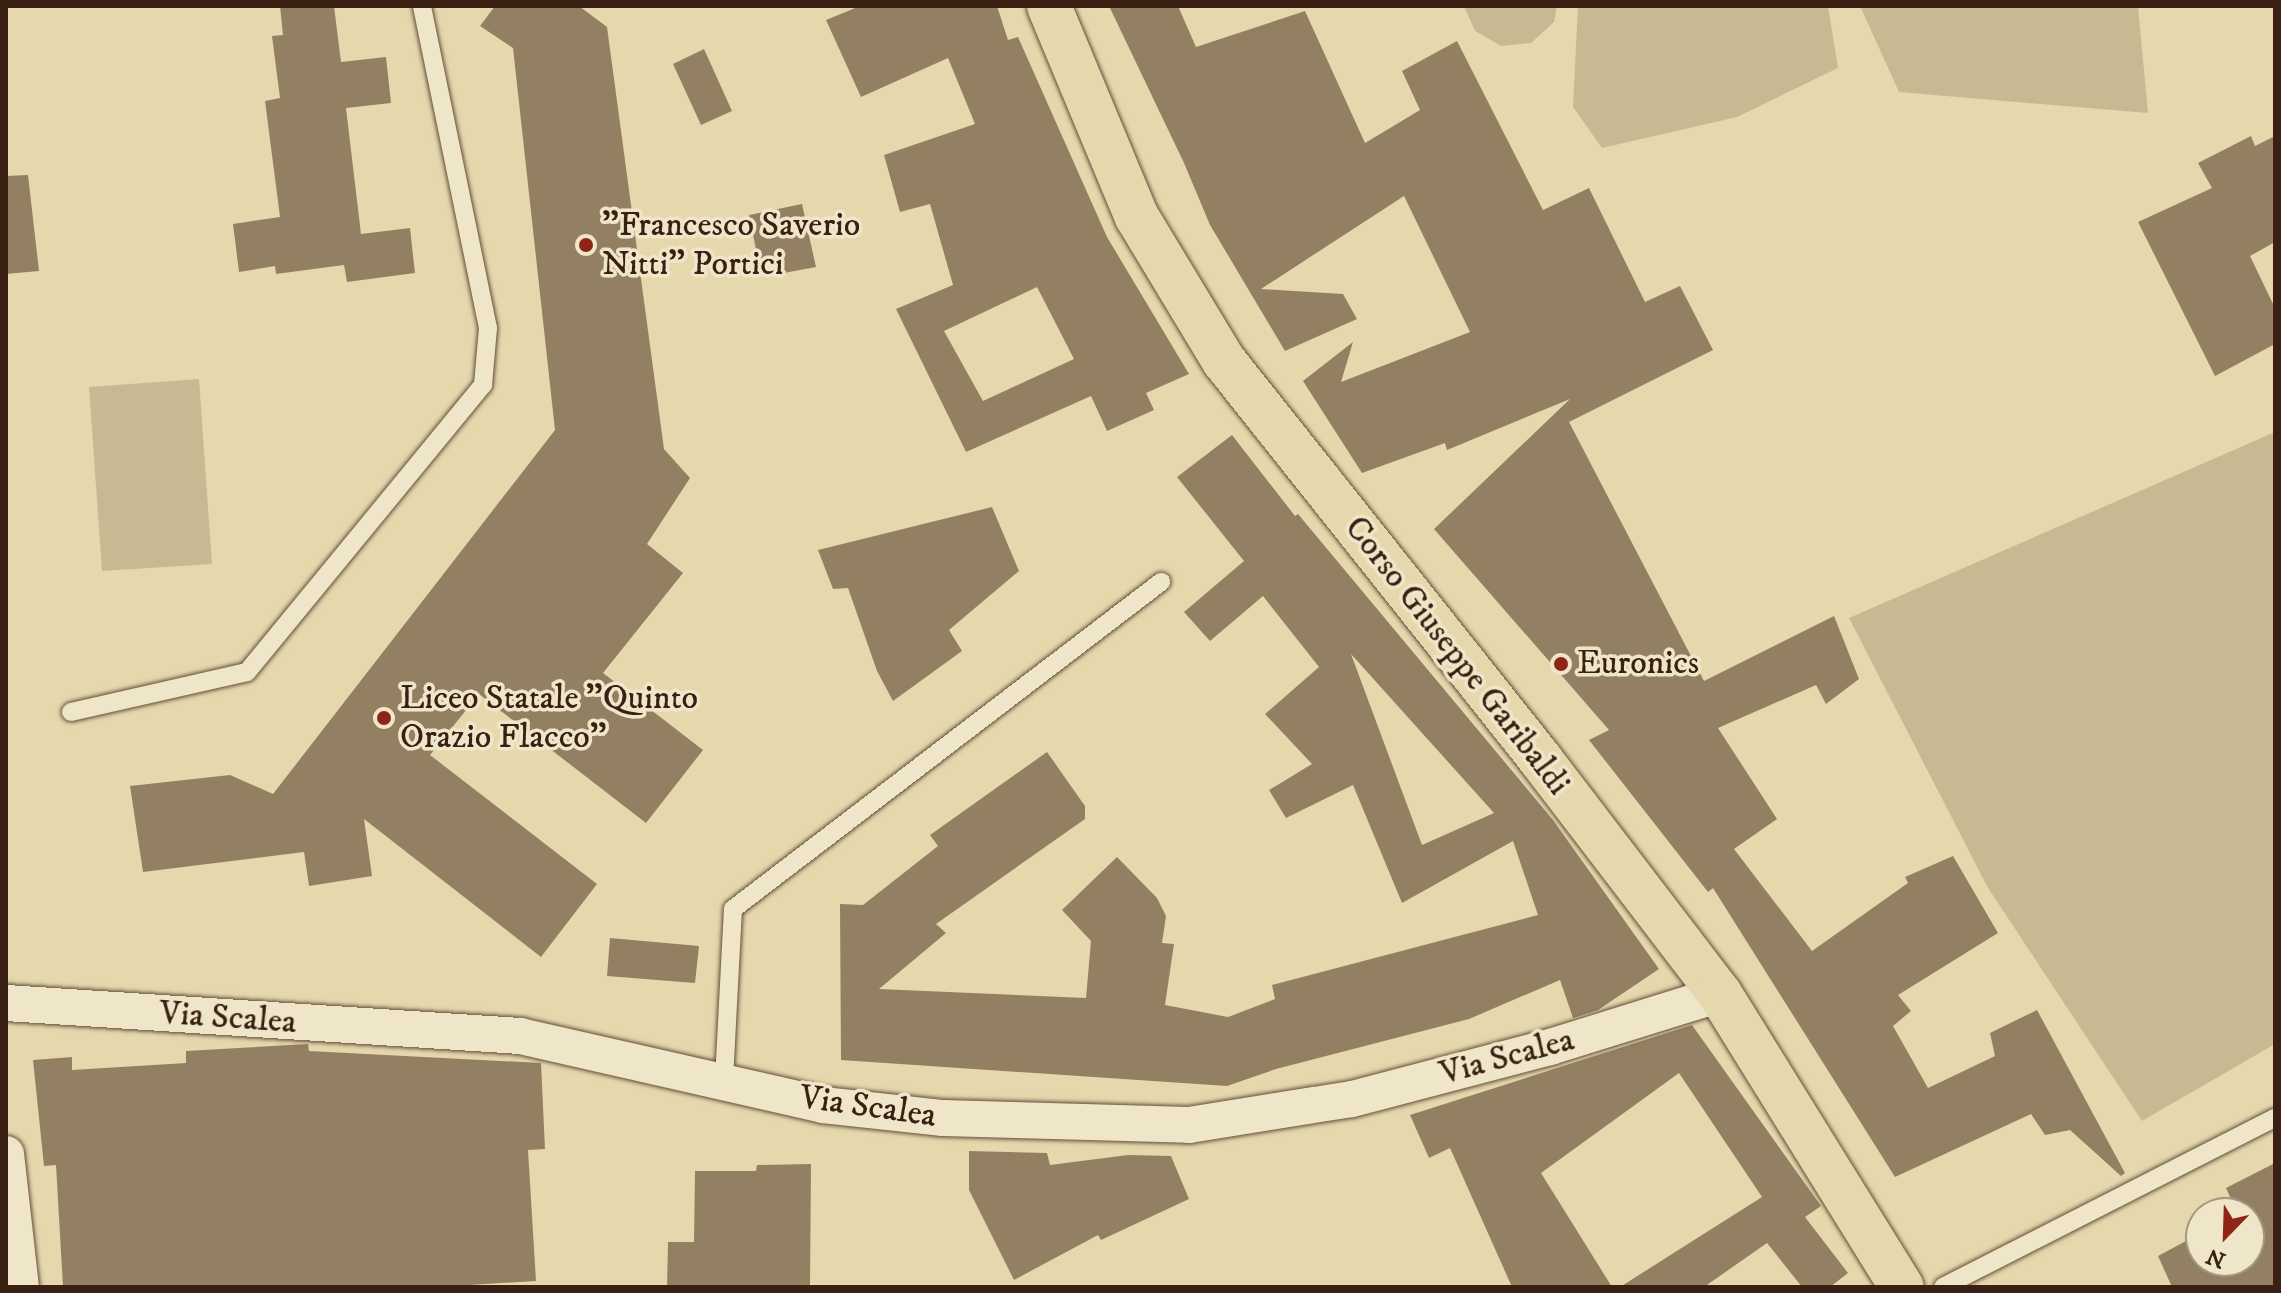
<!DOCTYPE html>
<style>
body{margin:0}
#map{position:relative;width:2281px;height:1293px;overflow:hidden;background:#e6d8ad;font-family:"IM FELL DW Pica",serif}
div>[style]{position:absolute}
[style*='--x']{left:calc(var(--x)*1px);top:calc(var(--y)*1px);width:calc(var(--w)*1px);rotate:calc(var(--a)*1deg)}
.green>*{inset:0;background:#c9b993}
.building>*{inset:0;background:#938063}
.roads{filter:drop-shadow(0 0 2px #644e39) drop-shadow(0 0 2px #644e39)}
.lane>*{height:18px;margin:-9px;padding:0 9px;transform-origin:9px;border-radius:9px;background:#efe6ca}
.street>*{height:36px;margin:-18px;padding:0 18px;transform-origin:18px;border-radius:18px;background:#efe6ca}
.primary>*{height:44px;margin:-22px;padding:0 22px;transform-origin:22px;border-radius:22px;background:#e6d8ad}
.dots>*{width:22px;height:22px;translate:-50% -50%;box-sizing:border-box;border:4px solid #efe6ca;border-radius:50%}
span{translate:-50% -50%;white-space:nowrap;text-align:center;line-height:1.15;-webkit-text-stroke:7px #efe6ca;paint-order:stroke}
.poi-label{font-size:34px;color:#392012}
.left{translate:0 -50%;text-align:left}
.street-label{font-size:34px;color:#392012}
.frame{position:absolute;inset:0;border:8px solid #392012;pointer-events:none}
.north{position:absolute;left:2185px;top:1197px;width:80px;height:80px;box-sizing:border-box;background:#efe6ca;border:2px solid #a69780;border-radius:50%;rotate:203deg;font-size:22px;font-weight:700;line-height:32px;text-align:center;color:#392012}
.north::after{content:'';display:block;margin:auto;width:28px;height:36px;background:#8f2418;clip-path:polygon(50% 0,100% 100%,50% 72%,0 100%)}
</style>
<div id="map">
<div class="green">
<i style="clip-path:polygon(1464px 6px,1557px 6px,1554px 22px,1531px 43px,1501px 46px,1475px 31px)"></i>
<i style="clip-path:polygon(1578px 6px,1828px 6px,1838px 68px,1737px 117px,1602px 148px,1573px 107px)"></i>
<i style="clip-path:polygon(1860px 6px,2138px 6px,2148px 113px,1899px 92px)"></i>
<i style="clip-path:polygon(199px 379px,212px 564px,102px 571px,89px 387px)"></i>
<i style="clip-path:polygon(2275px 432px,2275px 1044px,2142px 1121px,1988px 888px,1849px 618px)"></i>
</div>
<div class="building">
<i style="clip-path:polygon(280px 6px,334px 6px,341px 62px,386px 57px,391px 103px,346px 108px,361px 234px,410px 228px,415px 273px,347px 282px,344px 265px,276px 274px,275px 266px,239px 272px,233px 224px,280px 217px,265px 101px,280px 98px,272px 36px,283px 35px)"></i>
<i style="clip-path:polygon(495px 6px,579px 6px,607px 27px,664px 449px,690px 478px,647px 544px,683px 573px,603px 673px,703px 750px,646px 823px,479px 694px,430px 755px,597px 884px,541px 957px,364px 819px,372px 876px,309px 886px,304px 852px,143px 872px,130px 786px,230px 775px,273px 794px,555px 430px,513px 48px,480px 26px)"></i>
<i style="clip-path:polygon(evenodd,860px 6px,997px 6px,1008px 40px,1018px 37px,1107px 237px,1189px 374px,1146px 393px,1154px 410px,1107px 431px,1091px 396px,966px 452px,896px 309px,953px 285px,930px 204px,900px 212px,884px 155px,975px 124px,948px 58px,861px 97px,826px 20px,860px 6px,1037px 287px,1074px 359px,983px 401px,944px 331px,1037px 287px)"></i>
<i style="clip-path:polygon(1109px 6px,1178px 6px,1196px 47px,1305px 11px,1365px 143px,1420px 110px,1402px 71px,1457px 41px,1543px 210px,1589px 188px,1645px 302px,1680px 286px,1713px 350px,1569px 422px,1704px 681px,1834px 616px,1859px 679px,1826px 704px,1816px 685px,1718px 728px,1777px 819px,1734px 849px,1812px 951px,1908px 883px,1905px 877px,1953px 856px,1998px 933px,1898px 995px,1911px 1011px,1893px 1026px,1928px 1088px,1995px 1056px,1990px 1033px,2037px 1010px,2125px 1173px,2121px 1176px,2070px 1130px,2045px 1135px,2031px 1114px,1895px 1177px,1713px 888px,1708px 892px,1589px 740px,1609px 730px,1434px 529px,1570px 399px,1447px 450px,1445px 443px,1362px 473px,1303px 381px,1353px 342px,1341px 382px,1470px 332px,1404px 196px,1261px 289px,1343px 294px,1357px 319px,1285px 351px,1210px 225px,1184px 163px)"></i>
<i style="clip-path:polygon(704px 49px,732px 111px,701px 125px,673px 64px)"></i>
<i style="clip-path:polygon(2251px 136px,2255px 146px,2275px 136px,2275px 242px,2250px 256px,2275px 308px,2275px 344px,2215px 376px,2138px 222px,2212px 188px,2198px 163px)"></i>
<i style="clip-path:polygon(28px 175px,39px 271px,6px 274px,6px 176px)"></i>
<i style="clip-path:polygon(802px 204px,816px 267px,784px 273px,781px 258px,759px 264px,749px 215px)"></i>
<i style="clip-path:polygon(evenodd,1232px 435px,1295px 516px,1298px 514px,1553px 820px,1659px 969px,1598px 1010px,1573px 1018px,1560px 980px,1469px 1019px,1276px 1069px,1227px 1086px,841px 1060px,840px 904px,863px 905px,938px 846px,930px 835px,1047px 752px,1085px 806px,1085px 819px,936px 924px,946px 933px,879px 989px,1086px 998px,1091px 941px,1062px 910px,1117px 857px,1157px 898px,1166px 916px,1162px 943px,1174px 944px,1165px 1005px,1228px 1017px,1275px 999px,1272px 985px,1538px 915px,1513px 841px,1402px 903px,1353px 785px,1286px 818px,1269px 790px,1312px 764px,1265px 714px,1319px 667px,1263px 596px,1210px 641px,1184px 612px,1244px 561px,1177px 477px,1232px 435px,1351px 654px,1494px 813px,1422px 845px,1351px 654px)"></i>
<i style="clip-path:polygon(992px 507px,1019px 571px,949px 630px,962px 651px,893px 701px,877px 671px,848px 588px,833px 589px,818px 550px)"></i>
<i style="clip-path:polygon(610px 938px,699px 946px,695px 983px,607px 976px)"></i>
<i style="clip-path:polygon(1692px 1025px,1821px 1206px,1805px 1217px,1848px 1273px,1830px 1287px,1802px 1287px,1767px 1243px,1704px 1287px,1620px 1287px,1762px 1197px,1679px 1073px,1541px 1173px,1612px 1287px,1512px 1287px,1450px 1148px,1429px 1158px,1410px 1115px)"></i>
<i style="clip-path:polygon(308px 1044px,309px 1051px,541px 1063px,545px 1149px,528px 1150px,536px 1281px,436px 1287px,63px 1287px,56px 1165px,44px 1166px,33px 1060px,72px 1057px,72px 1070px,186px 1063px,186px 1051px)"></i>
<i style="clip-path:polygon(969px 1151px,1047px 1153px,1050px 1165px,1128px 1155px,1171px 1156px,1189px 1199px,1101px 1240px,1098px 1235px,1014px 1280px,969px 1190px)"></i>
<i style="clip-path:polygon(2275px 1163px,2275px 1287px,2172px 1287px,2158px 1256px,2201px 1233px,2201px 1261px,2249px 1261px,2249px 1213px,2237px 1213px,2226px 1188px)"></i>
<i style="clip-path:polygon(811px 1164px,810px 1287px,667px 1287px,668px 1242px,694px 1242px,695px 1171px,756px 1171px,757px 1165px)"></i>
</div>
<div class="roads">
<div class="lane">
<i style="--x:71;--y:712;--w:180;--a:-12.8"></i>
<i style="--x:247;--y:672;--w:372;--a:-50.6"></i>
<i style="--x:483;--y:385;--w:57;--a:-85"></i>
<i style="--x:488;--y:328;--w:329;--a:-101.6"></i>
<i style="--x:724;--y:1080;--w:171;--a:-87"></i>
<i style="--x:733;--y:909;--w:539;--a:-37.38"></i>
<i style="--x:1943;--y:1287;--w:373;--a:-27"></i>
</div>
<div class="street">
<i style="--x:6;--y:1003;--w:515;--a:3.67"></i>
<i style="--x:520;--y:1036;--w:311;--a:12.8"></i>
<i style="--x:823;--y:1105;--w:121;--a:6.2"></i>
<i style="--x:943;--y:1118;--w:246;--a:1.6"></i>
<i style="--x:1189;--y:1125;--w:165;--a:-9.1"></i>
<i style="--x:1352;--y:1099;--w:205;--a:-14.7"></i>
<i style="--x:1550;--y:1047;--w:178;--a:-17.3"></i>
<i style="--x:6;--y:1154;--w:134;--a:83.6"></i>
</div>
<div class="primary">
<i style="--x:1049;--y:6;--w:229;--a:67.4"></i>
<i style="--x:1137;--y:217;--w:168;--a:58.9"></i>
<i style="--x:1224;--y:361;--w:510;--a:51.53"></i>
<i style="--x:1541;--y:760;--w:295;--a:52.6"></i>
<i style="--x:1720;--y:994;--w:345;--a:58.2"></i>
</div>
</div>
<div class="dots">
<i style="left:586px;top:245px;background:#8f2418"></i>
<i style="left:1561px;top:664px;background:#8f2418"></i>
<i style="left:384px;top:718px;background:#8f2418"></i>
</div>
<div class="poi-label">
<span class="left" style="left:602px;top:245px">"Francesco Saverio<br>Nitti" Portici</span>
<span class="left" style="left:1577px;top:664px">Euronics</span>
<span class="left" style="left:400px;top:718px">Liceo Statale "Quinto<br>Orazio Flacco"</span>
</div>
<div class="street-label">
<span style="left:1457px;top:656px;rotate:52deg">Corso Giuseppe Garibaldi</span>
<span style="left:228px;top:1018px;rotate:4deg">Via Scalea</span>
<span style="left:1507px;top:1057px;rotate:-15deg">Via Scalea</span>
<span style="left:868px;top:1107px;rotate:8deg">Via Scalea</span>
</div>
<div class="frame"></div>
<div class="north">N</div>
</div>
